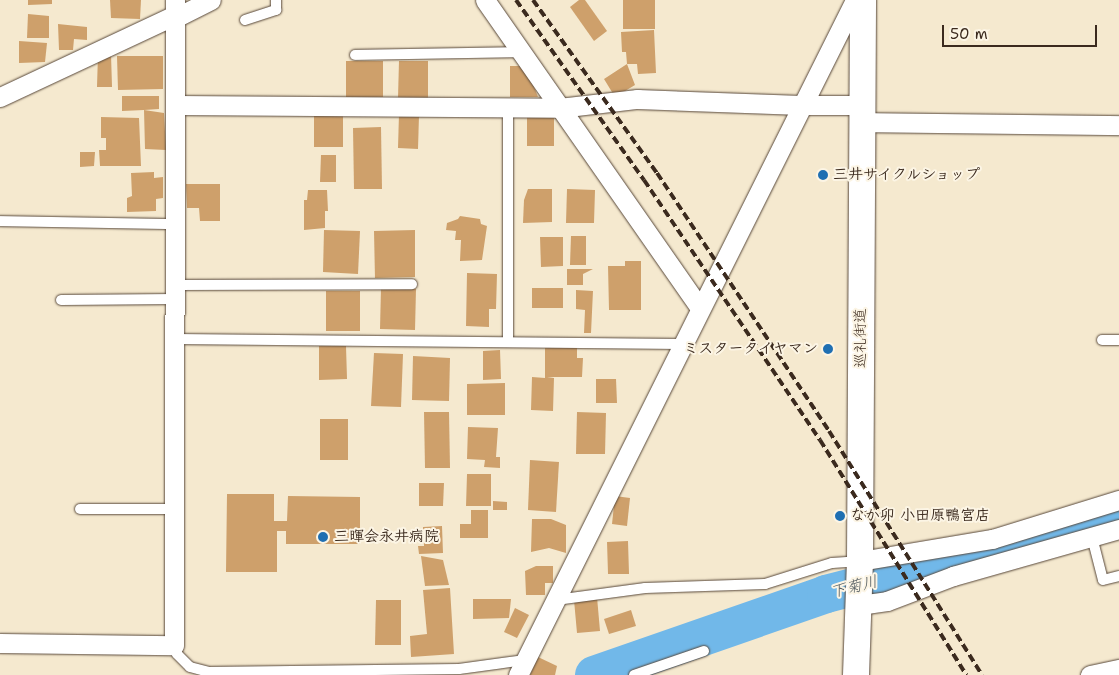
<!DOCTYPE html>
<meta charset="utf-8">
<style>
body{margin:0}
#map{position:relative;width:1119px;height:675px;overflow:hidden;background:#f5e9cf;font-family:"Shantell Sans","Klee One",sans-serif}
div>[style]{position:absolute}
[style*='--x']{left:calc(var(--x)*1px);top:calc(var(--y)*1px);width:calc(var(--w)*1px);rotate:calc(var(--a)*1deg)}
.river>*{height:38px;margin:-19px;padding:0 19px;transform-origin:19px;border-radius:19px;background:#71b8e9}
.building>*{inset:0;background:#cea06b}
.roads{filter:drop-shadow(0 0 1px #574739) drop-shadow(0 0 1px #574739)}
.lane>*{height:10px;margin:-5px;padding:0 5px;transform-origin:5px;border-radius:5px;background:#fff}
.street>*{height:19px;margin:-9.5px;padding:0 9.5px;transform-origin:9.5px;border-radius:9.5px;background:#fff}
.secondary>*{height:26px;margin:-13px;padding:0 13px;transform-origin:13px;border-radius:13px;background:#fff}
.rail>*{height:4px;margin-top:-2px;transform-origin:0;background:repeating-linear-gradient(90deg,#3b2a1e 0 8px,transparent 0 12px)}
.dots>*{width:14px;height:14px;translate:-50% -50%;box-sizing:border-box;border:2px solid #fcf5e5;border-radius:50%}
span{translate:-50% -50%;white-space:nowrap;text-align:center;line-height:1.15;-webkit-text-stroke:4px #fcf5e5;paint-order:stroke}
.poi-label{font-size:15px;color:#3b2a1e;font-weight:700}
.left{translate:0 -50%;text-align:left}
.right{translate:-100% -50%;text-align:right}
.street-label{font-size:15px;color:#3b2a1e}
.water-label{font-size:16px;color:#4b555b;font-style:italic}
.scale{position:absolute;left:942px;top:25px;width:155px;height:22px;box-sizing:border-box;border:2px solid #3b2a1e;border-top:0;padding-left:6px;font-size:15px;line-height:18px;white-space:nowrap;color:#3b2a1e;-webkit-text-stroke:4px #fcf5e5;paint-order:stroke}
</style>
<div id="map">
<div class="river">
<i style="--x:594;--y:675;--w:246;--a:-19.2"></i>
<i style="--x:826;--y:594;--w:117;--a:-14.4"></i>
<i style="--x:939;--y:565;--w:187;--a:-16.1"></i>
</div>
<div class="building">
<i style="clip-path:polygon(28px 0,52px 0,52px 4px,28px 5px)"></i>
<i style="clip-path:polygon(110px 0,141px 0,140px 19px,111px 18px)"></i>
<i style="clip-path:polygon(579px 0,585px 0,607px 31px,594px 41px,570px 7px)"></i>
<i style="clip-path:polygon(623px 0,655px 0,655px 29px,623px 29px)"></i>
<i style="clip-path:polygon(28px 14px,49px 16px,49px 38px,27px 38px)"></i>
<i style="clip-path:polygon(58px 24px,87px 27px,87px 40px,74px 39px,73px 50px,59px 50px)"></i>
<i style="clip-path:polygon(654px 30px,656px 73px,638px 74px,637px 64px,627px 64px,635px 85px,615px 97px,604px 79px,627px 64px,626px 52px,622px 52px,621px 32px)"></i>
<i style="clip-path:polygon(19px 41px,47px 43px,45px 62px,19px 63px)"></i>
<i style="clip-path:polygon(98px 54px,111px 54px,112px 87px,97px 87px)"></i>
<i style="clip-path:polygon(117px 56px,163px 56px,163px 89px,118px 90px)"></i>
<i style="clip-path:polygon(346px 61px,383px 61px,383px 97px,346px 97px)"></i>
<i style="clip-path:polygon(399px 61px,428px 61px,428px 98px,398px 98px)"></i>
<i style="clip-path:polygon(510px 66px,526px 66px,538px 97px,510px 97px)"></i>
<i style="clip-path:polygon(122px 96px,159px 96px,159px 109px,144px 110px,164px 113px,166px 150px,145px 149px,144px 110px,122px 111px)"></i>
<i style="clip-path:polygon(314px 111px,343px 111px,343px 147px,314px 147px)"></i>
<i style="clip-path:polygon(527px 113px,554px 113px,554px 146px,527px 146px)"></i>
<i style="clip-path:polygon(399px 114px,419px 115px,418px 149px,398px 148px)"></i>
<i style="clip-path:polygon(101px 117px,139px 118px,141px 166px,100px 166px,99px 150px,106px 150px,106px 138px,101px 138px)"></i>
<i style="clip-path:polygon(381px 127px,382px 189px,354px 189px,353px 128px)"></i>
<i style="clip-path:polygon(80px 152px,95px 152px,94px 166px,80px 167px)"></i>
<i style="clip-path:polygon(321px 155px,336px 155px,336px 182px,320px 182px)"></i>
<i style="clip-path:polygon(154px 172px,154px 178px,163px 177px,163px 198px,156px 199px,156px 211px,127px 212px,127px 198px,132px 196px,131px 173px)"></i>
<i style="clip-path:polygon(186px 184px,220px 184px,220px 221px,200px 221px,199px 208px,187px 208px)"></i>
<i style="clip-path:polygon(528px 189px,552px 189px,552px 222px,523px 223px,524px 200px)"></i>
<i style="clip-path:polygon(567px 189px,595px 190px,594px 223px,566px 223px)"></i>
<i style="clip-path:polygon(308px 190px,327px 190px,328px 211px,325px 211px,325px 228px,304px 230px,304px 200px,307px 200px)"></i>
<i style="clip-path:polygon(460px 216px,480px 219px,481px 224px,487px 226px,482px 260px,460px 261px,461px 240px,455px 240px,456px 231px,446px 230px,447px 223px,458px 219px)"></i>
<i style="clip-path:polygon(324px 230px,360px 231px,358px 274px,323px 272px)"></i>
<i style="clip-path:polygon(415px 230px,415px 277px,375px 278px,374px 231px)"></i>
<i style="clip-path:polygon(571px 236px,586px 236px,586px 265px,570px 265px)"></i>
<i style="clip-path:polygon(540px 237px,563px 237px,563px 266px,541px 267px)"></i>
<i style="clip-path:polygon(625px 261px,641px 261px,641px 310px,609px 310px,608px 266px,625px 266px)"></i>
<i style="clip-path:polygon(567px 269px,593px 269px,583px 274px,583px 285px,567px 285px)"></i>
<i style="clip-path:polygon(467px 273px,497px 274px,496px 309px,489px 309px,489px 327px,466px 326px)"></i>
<i style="clip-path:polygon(381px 288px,416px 289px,415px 330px,380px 329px)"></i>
<i style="clip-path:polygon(532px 288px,563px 288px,563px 308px,532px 308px)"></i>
<i style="clip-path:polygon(576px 290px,593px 291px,591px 333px,584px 333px,585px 310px,576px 309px)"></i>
<i style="clip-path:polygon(326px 291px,360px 291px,360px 331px,326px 331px)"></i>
<i style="clip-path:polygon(319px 346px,346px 346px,347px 379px,319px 380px)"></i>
<i style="clip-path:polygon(545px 347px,577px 347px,577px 358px,583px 358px,582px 377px,547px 377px,554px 378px,553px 411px,531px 410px,532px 377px,545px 378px)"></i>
<i style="clip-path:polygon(500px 350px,501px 379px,483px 380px,483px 351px)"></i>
<i style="clip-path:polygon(374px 353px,403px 354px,401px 407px,371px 406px)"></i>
<i style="clip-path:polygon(413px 356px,450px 358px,449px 401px,412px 400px)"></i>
<i style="clip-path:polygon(596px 379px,616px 379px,617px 403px,596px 403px)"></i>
<i style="clip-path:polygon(505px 383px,505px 415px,467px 415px,467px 384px)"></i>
<i style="clip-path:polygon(424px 412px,449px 412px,450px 468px,425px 468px)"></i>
<i style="clip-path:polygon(577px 412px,606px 413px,605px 454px,576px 454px)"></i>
<i style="clip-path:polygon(320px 419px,348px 419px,348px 460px,320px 460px)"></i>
<i style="clip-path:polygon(468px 427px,498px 428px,496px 457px,500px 457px,500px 468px,484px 467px,485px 460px,467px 459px)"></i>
<i style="clip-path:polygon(530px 460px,559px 462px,556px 512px,528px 510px)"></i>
<i style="clip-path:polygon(467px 474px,491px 474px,491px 506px,466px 506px)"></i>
<i style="clip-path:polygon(419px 483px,444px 483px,443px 506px,419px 506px)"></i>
<i style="clip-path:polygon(227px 494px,274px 494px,274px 521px,287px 521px,288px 496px,360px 497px,360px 544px,286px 544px,286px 531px,277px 531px,277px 572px,226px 572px)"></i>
<i style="clip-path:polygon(615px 496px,630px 498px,627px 526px,612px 524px)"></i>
<i style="clip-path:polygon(493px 501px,507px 502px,507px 510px,493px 510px)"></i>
<i style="clip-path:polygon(471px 510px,488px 510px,488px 538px,460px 538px,460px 524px,471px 524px)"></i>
<i style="clip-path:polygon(532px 519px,551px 519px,566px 525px,566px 553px,549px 548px,531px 552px)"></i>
<i style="clip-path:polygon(442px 526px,443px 553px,419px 554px,418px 546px,424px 546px,423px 527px)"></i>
<i style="clip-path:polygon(628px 541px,629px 574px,608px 574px,607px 542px)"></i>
<i style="clip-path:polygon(421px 556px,443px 560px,449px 585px,425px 586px)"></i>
<i style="clip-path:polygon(536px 566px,553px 566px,553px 583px,545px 583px,545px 595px,526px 595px,525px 571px)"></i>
<i style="clip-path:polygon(450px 588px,454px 654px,411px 657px,410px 636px,427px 634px,423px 590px)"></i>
<i style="clip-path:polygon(597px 597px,600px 631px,577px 633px,574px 600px)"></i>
<i style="clip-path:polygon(473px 599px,511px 599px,509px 618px,473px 619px)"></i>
<i style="clip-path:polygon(376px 600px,401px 600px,401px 645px,375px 645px)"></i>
<i style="clip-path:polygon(515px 608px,529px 615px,517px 638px,504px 632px)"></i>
<i style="clip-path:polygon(631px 610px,636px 626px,609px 634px,604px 619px)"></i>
<i style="clip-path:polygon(538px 657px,557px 666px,555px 675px,530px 675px)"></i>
</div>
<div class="roads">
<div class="lane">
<i style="--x:245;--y:20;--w:33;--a:-18"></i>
<i style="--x:276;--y:10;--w:10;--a:-90"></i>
<i style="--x:355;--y:55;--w:167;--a:-1"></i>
<i style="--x:508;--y:108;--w:233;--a:90"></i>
<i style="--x:0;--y:221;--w:175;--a:1"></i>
<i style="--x:176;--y:285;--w:236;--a:-0.2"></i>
<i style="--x:61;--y:300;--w:114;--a:-0.5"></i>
<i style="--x:175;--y:339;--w:510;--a:0.56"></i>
<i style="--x:1102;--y:340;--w:17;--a:0"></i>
<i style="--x:80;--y:509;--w:94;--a:0"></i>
<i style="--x:1092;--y:537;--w:44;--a:75.7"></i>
<i style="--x:1103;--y:580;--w:16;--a:-14"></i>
<i style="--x:556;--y:600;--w:90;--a:-7.7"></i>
<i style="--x:645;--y:588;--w:120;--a:-1.9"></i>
<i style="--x:765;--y:584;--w:70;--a:-17.4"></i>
<i style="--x:832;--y:563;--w:26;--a:-4"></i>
<i style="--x:174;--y:645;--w:9;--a:72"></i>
<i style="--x:177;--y:654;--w:18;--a:45"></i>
<i style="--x:190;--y:667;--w:20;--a:15"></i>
<i style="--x:209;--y:672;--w:250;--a:-0.7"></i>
<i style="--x:459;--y:669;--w:67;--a:-7.8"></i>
<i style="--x:634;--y:675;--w:74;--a:-18.9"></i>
</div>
<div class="street">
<i style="--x:485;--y:0;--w:376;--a:55.1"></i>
<i style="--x:175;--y:18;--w:40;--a:-26.6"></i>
<i style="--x:0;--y:97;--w:193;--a:-25.1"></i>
<i style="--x:176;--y:105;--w:383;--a:0.4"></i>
<i style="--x:559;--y:108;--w:79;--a:-6.6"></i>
<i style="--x:637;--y:99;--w:164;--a:2.1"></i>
<i style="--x:801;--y:105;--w:61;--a:0"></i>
<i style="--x:862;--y:122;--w:257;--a:0.7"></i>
<i style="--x:860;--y:561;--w:134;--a:-9.5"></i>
<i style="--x:992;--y:539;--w:133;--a:-17.1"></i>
<i style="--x:859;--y:605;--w:28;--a:-8"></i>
<i style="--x:887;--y:601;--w:71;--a:-20.7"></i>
<i style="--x:953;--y:576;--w:173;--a:-15.8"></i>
<i style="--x:0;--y:643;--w:174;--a:0.7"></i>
<i style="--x:174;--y:645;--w:645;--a:-89.91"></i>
<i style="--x:518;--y:675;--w:754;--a:-63.47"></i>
<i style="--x:1090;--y:675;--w:30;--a:-12"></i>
</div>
<div class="secondary">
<i style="--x:856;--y:675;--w:114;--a:-88"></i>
<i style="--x:860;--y:561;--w:561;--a:-89.69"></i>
</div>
</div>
<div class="rail">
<i style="--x:516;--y:0;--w:221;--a:54.6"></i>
<i style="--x:644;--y:180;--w:314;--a:55.9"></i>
<i style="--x:820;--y:440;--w:277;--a:58.1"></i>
<i style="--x:533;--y:0;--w:213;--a:54.4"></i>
<i style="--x:657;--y:173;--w:310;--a:56.3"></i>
<i style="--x:829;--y:431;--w:288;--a:57.9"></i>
</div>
<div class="dots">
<i style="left:823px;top:175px;background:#1f6fb2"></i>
<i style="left:828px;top:349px;background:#1f6fb2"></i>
<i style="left:840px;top:516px;background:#1f6fb2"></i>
<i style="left:323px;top:537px;background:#1f6fb2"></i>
</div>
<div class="poi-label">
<span class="left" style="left:833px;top:175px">三井サイクルショップ</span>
<span class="right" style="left:818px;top:349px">ミスタータイヤマン</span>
<span class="left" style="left:850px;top:516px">なか卯 小田原鴨宮店</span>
<span class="left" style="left:334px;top:537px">三暉会永井病院</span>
</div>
<div class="street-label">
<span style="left:861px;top:338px;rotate:-90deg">巡礼街道</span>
</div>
<div class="water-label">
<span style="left:854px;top:587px;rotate:-14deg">下菊川</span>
</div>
<div class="scale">50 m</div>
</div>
